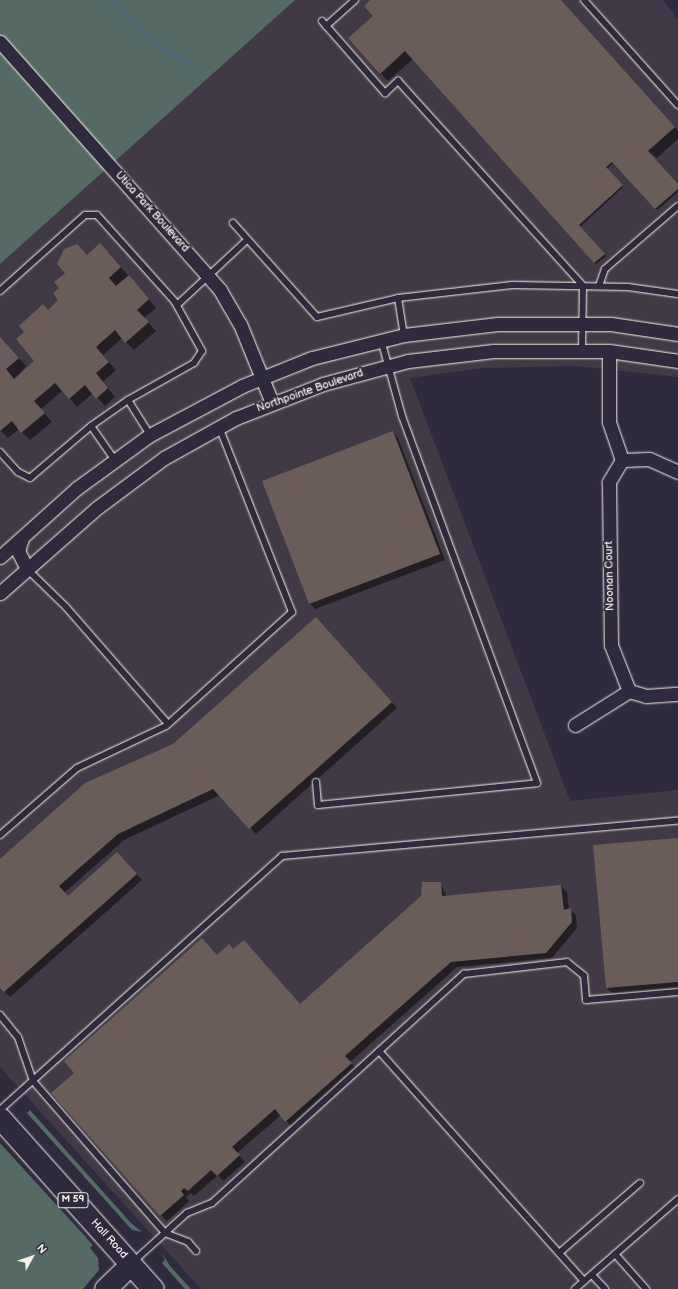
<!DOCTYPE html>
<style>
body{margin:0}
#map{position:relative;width:678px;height:1289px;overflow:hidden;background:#2f2a3d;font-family:"Balsamiq Sans",sans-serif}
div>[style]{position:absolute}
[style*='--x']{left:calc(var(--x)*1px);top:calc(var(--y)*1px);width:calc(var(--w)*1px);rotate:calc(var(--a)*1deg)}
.built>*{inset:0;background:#413945}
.green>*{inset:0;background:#556a64}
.shadow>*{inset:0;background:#0007}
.stream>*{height:4px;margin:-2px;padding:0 2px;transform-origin:2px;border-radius:2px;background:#506978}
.building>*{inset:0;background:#6a5d59}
.roads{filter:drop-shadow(0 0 1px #f4f1e8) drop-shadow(0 0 1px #f4f1e8)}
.service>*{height:6px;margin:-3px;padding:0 3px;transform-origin:3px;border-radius:3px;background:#2f2a3d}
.minor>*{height:13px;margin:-6.5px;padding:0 6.5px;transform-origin:6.5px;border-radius:6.5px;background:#2f2a3d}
.trunk>*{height:21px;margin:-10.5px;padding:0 10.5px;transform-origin:10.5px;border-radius:10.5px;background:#2f2a3d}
span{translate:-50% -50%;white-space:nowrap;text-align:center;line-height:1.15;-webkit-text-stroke:3.5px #2f2a3d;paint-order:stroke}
.shield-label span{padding:1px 3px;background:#2f2a3d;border:1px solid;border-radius:3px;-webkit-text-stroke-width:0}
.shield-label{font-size:10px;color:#f4f1e8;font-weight:700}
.street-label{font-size:11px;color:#f4f1e8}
.north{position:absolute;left:12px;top:1237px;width:40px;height:40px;-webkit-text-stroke:3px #2f2a3d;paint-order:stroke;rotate:50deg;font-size:11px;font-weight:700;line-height:16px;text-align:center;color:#f4f1e8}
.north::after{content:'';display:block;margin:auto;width:14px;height:18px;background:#f4f1e8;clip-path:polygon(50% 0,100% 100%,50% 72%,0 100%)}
</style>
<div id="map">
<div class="built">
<i style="clip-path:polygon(293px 0,663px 0,678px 19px,678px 377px,576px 366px,483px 368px,410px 378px,570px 801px,678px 790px,678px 1289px,201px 1289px,0 1067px,0 264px)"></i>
</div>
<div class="green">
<i style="clip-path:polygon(0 0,295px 0,0 264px)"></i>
<i style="clip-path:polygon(30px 1110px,131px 1223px,142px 1232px,132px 1230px,27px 1113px)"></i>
<i style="clip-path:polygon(0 1143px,93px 1245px,90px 1248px,98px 1258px,99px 1270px,83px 1289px,0 1289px)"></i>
<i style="clip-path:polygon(162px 1253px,170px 1266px,191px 1289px,185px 1289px,162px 1263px,165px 1260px)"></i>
</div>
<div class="shadow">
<i style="clip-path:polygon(371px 0,560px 0,678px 131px,678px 139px,657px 158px,647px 150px,678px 185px,678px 192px,657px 210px,614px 162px,607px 169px,623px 187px,580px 227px,606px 256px,596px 264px,413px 59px,388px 81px,381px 73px)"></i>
<i style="clip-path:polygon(108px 252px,156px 308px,144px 318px,156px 331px,134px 350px,122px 338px,103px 355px,116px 370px,103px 382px,115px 397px,105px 406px,93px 393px,77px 407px,63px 390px,41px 409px,52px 422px,30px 440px,19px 429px,8px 438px,0 430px,0 338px,26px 366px,15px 379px,36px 361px,48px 311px,60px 300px,61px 288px,88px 256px)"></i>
<i style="clip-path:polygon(393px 432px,398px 438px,445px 560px,315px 609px,310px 603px)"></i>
<i style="clip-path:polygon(322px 624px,397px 708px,256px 834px,220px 795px,124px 840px,64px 893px,68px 897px,123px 859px,142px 880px,10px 997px,0 987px,0 860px,174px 745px)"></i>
<i style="clip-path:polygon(678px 839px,678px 990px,615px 996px,607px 988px)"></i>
<i style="clip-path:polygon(440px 883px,447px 897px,561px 886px,567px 892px,569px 910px,576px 915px,577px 928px,552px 958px,457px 967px,350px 1062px,357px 1069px,292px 1127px,281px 1115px,237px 1153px,245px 1162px,223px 1181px,218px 1175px,194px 1196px,191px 1193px,186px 1197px,189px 1201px,167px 1221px,161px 1215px,217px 956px,301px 1005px)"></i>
</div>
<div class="stream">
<i style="--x:109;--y:0;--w:57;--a:44.3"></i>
<i style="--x:150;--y:40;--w:52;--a:31.5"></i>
</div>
<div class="building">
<i style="clip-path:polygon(370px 0,561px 0,675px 127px,648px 151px,678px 184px,678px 189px,655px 209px,612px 162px,606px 167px,623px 185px,579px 225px,605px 254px,594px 263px,405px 51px,380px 74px,348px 38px,373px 16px,364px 6px)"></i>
<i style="clip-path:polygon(100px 243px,121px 267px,109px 278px,116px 286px,129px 275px,149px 299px,137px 310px,149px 322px,125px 343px,115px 330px,96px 347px,109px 362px,96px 373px,108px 388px,96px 399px,85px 385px,69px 399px,55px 383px,34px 401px,45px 413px,21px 433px,12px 421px,0 431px,0 337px,19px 358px,6px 369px,14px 379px,34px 361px,16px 339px,24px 332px,19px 326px,43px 304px,48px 310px,58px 300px,53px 293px,59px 288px,54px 282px,65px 273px,57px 264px,64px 249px,77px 244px,87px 255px)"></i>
<i style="clip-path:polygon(393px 431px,440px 554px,309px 604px,262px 481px)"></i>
<i style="clip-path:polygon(316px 617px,392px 702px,249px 829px,213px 789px,118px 834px,59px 886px,68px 896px,117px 852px,137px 874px,4px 992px,0 988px,0 859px,85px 783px,173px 744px)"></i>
<i style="clip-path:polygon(678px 838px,678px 982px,606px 988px,593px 845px)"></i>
<i style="clip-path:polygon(422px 882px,441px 882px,442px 896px,561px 885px,564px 910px,571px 908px,572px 922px,546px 953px,451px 962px,345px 1056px,352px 1063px,285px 1122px,275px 1109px,232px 1147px,240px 1155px,217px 1176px,211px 1170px,188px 1191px,184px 1188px,181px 1191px,184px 1195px,160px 1216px,51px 1093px,74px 1073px,64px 1061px,202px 938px,217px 955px,229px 944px,233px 949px,244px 940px,300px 1004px,421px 896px)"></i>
</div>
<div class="roads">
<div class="service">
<i style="--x:584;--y:0;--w:141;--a:48.2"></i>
<i style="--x:322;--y:21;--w:96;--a:48.8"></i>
<i style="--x:385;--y:93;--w:18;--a:-43"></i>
<i style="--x:398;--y:81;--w:276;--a:47.9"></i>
<i style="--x:583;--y:286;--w:64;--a:90.9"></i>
<i style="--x:326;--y:26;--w:39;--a:-42"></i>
<i style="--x:233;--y:223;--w:126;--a:48.2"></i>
<i style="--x:317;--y:317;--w:83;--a:-13.2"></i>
<i style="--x:398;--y:298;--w:115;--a:-6.5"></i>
<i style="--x:512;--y:285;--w:116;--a:1"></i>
<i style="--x:628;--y:287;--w:50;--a:8"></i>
<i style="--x:599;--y:286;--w:18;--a:-71"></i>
<i style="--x:605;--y:269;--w:96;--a:-40.8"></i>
<i style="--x:0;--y:291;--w:114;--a:-41.8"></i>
<i style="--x:85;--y:215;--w:12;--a:0"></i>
<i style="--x:97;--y:215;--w:117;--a:48.1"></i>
<i style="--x:175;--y:302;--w:56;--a:61.1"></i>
<i style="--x:202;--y:351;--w:14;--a:124"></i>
<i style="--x:194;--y:363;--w:76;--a:150.7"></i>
<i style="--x:128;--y:400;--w:45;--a:144.9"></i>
<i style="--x:91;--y:426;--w:80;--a:139.6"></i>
<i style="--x:30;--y:478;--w:13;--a:-153"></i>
<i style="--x:18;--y:472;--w:27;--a:-132"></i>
<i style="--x:398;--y:298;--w:37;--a:81"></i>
<i style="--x:177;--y:305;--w:96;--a:-42.9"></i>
<i style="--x:128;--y:400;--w:41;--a:57.8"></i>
<i style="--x:91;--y:426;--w:40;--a:55.1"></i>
<i style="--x:27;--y:569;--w:54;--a:44.3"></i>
<i style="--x:66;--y:607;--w:155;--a:48.9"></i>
<i style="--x:316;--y:782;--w:23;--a:85"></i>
<i style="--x:318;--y:805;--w:220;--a:-5.7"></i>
<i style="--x:537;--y:783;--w:391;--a:-110.2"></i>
<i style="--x:402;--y:416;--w:79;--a:-105.4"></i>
<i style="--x:0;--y:835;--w:102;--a:-41"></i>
<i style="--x:77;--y:768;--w:98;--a:-25.3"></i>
<i style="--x:166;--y:726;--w:170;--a:-42.1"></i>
<i style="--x:292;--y:612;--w:199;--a:-111.5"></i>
<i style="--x:0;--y:1015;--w:28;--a:51"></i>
<i style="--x:18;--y:1037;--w:46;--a:71.2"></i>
<i style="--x:33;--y:1081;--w:201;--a:49"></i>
<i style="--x:165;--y:1233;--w:25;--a:21"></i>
<i style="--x:188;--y:1242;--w:12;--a:48"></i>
<i style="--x:379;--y:1051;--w:308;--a:48.3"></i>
<i style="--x:0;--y:1110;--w:380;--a:-42"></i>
<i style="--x:282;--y:856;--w:398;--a:-5.1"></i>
<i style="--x:559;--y:1253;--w:107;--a:-40.8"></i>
<i style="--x:615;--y:1254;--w:47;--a:48.5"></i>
<i style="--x:134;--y:1261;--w:72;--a:-42.2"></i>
<i style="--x:187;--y:1213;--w:27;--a:-22"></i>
<i style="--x:212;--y:1203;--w:341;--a:-42.3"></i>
<i style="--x:464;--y:974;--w:104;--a:-6.6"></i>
<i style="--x:567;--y:962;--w:22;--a:39"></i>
<i style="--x:584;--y:976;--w:24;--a:85"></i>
<i style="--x:586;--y:1000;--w:92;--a:-5"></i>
<i style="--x:592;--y:1275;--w:19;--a:47"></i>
<i style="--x:575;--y:1289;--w:137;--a:-41.1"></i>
</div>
<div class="minor">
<i style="--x:0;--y:42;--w:332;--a:48.4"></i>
<i style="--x:220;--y:290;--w:39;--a:60"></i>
<i style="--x:240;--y:324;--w:85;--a:67.9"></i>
<i style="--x:609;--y:351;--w:71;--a:90"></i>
<i style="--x:609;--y:422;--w:40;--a:71.1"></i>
<i style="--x:622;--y:460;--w:26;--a:121"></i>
<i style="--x:609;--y:482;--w:163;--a:89.3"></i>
<i style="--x:611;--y:645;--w:49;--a:68.6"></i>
<i style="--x:622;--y:460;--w:27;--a:-2"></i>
<i style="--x:649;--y:459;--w:32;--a:24"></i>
<i style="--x:22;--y:538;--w:14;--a:107"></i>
<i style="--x:18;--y:551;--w:20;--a:63"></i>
<i style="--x:0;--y:557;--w:103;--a:-41.9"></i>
<i style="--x:77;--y:488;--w:90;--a:-36"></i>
<i style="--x:150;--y:435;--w:104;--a:-28"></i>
<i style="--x:242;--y:386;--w:75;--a:-21.8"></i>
<i style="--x:312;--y:358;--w:95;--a:-14"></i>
<i style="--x:404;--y:335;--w:94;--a:-6.7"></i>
<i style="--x:497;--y:324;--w:114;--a:0"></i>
<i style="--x:611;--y:324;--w:68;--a:8.5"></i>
<i style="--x:0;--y:593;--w:130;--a:-41.3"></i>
<i style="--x:98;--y:507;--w:82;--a:-36.6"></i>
<i style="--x:164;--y:458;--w:82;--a:-29.1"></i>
<i style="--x:236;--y:418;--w:93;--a:-21.3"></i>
<i style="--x:323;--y:384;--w:88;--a:-15.1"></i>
<i style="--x:408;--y:361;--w:86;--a:-6.7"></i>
<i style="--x:493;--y:351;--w:116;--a:0"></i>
<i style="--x:609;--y:351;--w:70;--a:8.2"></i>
<i style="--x:575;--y:725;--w:64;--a:-32.2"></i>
<i style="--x:629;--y:691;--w:18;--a:16"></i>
<i style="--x:646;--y:696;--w:32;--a:-4"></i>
</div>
<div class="trunk">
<i style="--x:0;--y:1118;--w:229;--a:48.2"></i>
<i style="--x:105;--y:1289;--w:36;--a:-44"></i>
</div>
</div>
<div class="shield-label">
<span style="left:73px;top:1200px">M 59</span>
</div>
<div class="street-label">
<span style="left:152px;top:212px;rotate:48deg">Utica Park Boulevard</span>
<span style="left:310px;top:391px;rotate:-19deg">Northpointe Boulevard</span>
<span style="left:610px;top:576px;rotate:-91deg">Noonan Court</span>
<span style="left:109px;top:1239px;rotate:48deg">Hall Road</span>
</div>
<div class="north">N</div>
</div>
